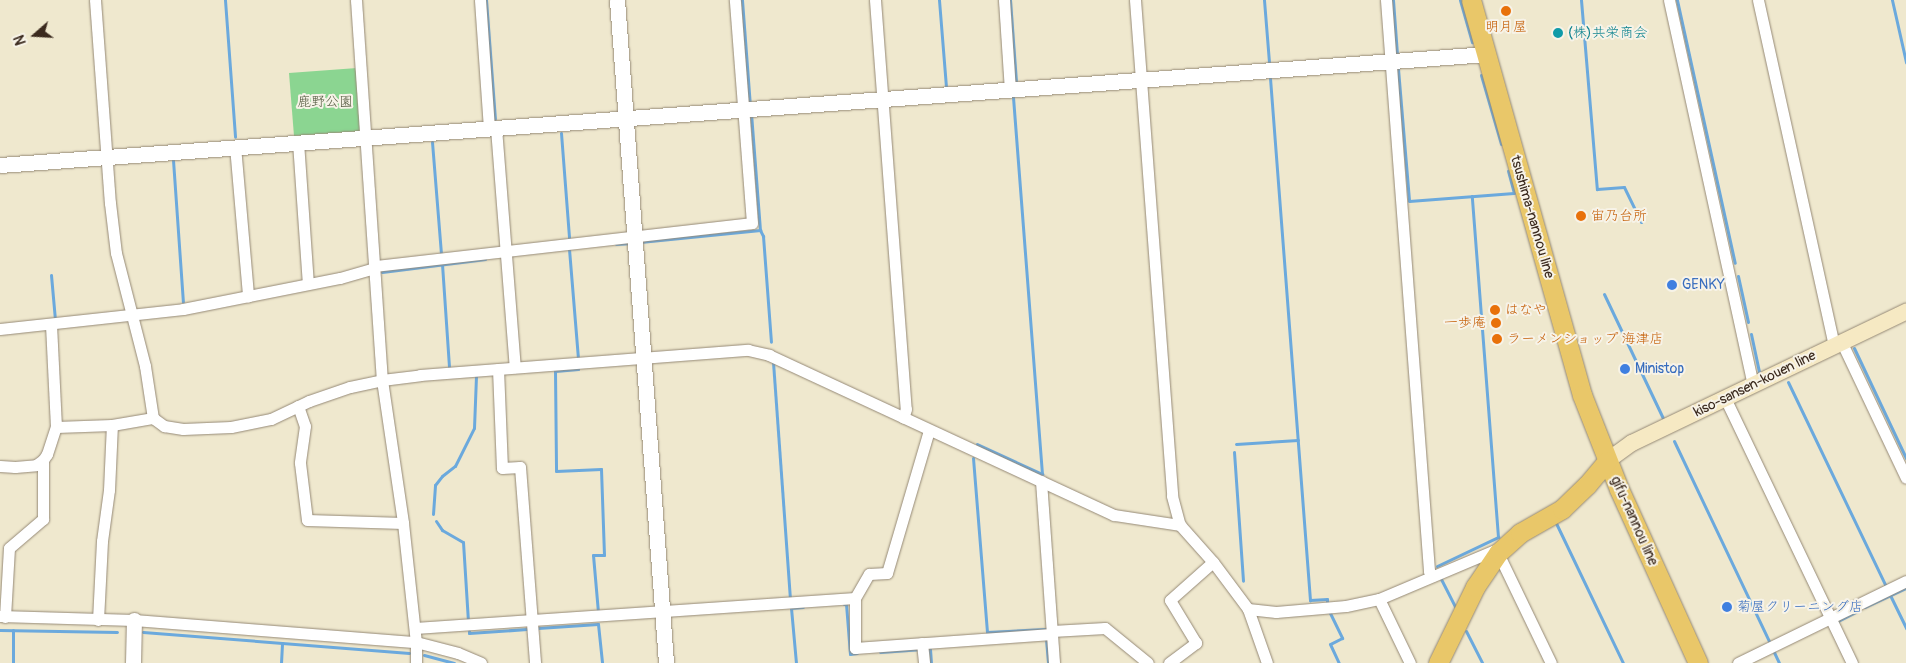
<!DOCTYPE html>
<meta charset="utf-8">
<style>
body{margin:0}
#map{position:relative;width:1906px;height:663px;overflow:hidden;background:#efe8ce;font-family:Pangolin,"Klee One",sans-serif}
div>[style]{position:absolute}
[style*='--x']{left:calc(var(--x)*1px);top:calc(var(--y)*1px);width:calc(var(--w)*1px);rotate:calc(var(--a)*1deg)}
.green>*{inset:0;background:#8bd591}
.stream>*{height:3px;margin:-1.5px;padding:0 1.5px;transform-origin:1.5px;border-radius:1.5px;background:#6ba9dd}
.roads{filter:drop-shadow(0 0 1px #958976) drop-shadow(0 0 1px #958976)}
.minor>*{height:11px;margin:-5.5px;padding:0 5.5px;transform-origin:5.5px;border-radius:5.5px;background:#fff}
.tertiary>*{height:15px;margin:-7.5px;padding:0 7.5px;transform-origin:7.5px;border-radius:7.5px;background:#fff}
.secondary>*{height:16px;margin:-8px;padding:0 8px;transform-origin:8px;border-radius:8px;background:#f6e9c3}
.primary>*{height:19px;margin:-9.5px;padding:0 9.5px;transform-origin:9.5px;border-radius:9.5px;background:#e9c769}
.dots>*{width:14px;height:14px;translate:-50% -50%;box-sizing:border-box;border:2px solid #f7f3e8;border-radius:50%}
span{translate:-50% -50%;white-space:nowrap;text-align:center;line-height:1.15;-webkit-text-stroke:4px #f7f3e8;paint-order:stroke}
.food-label{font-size:14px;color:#c56008}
.left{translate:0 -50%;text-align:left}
.right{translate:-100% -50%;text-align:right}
.culture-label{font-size:14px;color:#0d838f}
.park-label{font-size:14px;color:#4f553b}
.street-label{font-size:14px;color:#3b2a1e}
.shop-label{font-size:14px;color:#366cbe}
.north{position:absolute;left:10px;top:10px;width:50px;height:50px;-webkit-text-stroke:4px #f7f3e8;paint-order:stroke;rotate:251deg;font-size:14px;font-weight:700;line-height:20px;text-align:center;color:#3b2a1e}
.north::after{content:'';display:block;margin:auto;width:18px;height:22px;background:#3b2a1e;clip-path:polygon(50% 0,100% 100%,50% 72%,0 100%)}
</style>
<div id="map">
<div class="green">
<i style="clip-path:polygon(357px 68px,361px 131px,294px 136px,289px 73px)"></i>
</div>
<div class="stream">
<i style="--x:225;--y:0;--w:137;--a:85.8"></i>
<i style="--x:486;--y:0;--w:119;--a:85.7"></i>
<i style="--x:742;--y:0;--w:106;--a:85.7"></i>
<i style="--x:939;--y:0;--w:87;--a:85.4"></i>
<i style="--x:1010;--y:0;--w:82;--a:85.8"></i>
<i style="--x:1264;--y:0;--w:62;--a:85.4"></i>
<i style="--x:1393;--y:0;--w:55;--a:85.8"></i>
<i style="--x:1460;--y:0;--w:44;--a:74.1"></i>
<i style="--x:1581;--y:0;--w:190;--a:85.2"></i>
<i style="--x:1597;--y:189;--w:27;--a:-4"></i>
<i style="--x:1624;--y:187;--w:39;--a:64"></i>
<i style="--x:1677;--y:0;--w:269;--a:77.6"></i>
<i style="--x:1892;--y:0;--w:64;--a:77.3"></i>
<i style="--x:1398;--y:69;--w:132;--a:85.2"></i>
<i style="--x:1409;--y:201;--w:105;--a:-4.4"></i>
<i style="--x:1514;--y:193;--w:23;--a:-105"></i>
<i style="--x:1481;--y:75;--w:72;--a:73.8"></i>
<i style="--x:1270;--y:78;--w:524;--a:85.62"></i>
<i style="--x:1310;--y:600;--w:17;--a:-3"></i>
<i style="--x:1327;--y:599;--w:3;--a:90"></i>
<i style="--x:561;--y:133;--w:105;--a:85.6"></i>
<i style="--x:432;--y:142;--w:113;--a:85.4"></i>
<i style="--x:173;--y:160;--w:142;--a:86"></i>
<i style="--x:760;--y:230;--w:7;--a:63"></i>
<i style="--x:763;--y:236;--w:106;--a:85.7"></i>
<i style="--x:640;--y:242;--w:121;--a:-5.7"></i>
<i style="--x:760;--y:230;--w:116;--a:-94.4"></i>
<i style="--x:616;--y:244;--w:16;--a:-4"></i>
<i style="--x:569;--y:249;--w:109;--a:85.3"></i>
<i style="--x:442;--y:264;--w:103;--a:86.1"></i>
<i style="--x:382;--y:272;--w:104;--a:-7.2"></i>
<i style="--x:51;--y:275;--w:45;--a:84.9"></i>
<i style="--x:1738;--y:276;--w:47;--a:77.7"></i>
<i style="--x:1604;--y:294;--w:137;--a:64.6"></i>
<i style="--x:1751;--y:334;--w:38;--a:78"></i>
<i style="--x:1854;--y:348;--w:122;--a:64.7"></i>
<i style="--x:773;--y:362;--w:237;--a:85.9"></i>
<i style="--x:578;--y:366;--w:3;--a:90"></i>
<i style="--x:578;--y:369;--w:23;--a:175"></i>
<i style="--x:555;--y:371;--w:100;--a:89.4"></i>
<i style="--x:556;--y:471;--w:45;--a:-2.5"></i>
<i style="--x:601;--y:469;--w:86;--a:88"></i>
<i style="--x:604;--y:555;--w:11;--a:180"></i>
<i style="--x:593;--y:555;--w:57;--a:85"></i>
<i style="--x:1788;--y:382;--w:227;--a:64.4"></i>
<i style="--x:1674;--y:441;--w:224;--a:64.6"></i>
<i style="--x:977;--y:444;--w:72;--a:24.8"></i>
<i style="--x:1042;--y:474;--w:379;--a:-94.4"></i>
<i style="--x:1236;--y:444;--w:62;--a:-3.7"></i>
<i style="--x:1234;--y:452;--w:129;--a:86"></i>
<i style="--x:973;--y:458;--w:175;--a:85.4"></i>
<i style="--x:987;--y:632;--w:58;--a:-3"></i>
<i style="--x:433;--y:514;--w:29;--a:-86"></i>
<i style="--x:435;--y:485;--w:11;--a:-52"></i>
<i style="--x:442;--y:476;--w:16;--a:-38"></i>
<i style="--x:455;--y:466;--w:42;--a:-63.4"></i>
<i style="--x:474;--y:428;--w:53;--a:-87.8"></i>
<i style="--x:436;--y:521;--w:11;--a:56"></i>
<i style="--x:442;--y:530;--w:24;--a:30"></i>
<i style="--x:463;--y:542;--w:80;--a:86.4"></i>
<i style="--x:1555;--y:521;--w:157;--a:64.4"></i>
<i style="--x:1437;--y:566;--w:68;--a:-25.4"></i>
<i style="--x:1498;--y:537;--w:342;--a:-94.4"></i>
<i style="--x:1441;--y:579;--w:31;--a:63"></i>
<i style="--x:1890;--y:595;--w:37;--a:64"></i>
<i style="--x:844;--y:604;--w:2;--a:0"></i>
<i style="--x:846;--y:604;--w:50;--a:85.4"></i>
<i style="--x:850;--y:654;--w:7;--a:-8"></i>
<i style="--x:1865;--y:607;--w:45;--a:-24.9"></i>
<i style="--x:1330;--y:613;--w:28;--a:64"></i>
<i style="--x:1342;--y:638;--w:13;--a:153"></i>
<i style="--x:1330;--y:644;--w:21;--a:65"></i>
<i style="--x:1836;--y:622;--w:22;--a:-27"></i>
<i style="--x:598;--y:624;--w:39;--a:84"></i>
<i style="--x:538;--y:628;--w:60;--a:-3.8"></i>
<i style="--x:0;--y:630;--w:117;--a:1"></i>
<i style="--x:469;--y:631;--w:2;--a:90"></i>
<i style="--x:469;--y:633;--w:58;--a:-3.9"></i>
<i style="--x:1466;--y:631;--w:36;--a:63"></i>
<i style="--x:143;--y:632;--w:267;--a:4.5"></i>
<i style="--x:1046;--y:639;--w:24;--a:85"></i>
<i style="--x:930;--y:649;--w:14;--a:86"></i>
<i style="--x:1773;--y:650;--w:14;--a:65"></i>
<i style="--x:880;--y:652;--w:39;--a:-4"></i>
<i style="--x:424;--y:655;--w:31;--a:15"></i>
<i style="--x:13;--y:663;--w:33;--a:-90"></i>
<i style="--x:281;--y:663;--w:20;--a:-87"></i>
<i style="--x:796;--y:663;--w:55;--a:-95.2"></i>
<i style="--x:791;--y:608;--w:12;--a:-5"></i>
</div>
<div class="roads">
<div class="minor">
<i style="--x:95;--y:0;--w:204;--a:85.8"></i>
<i style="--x:110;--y:203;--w:50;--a:83.2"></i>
<i style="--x:116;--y:253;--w:117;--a:75.6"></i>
<i style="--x:145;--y:366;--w:53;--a:81.3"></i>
<i style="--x:153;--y:418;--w:14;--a:36"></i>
<i style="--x:164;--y:426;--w:19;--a:9"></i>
<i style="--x:183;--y:429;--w:48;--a:-2.4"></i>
<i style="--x:231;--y:427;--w:41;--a:-11.3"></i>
<i style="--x:271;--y:419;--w:42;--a:-25.3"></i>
<i style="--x:309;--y:401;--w:43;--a:-18.9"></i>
<i style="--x:350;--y:387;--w:33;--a:-12"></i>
<i style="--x:382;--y:380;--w:38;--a:-7"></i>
<i style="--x:420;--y:375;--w:329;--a:-4.4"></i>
<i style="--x:748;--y:350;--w:22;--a:13"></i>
<i style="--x:769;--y:355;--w:380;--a:24.9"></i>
<i style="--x:1114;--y:515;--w:67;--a:8.6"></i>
<i style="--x:356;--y:0;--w:381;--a:86.1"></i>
<i style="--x:382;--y:380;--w:145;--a:81.6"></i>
<i style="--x:403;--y:523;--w:120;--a:83.8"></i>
<i style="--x:416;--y:642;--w:21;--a:90"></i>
<i style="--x:480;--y:0;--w:129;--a:86"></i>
<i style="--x:875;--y:0;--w:410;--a:85.7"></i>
<i style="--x:906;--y:409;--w:9;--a:108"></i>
<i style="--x:1004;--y:0;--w:90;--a:86.2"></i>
<i style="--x:1135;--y:0;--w:497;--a:85.7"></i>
<i style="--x:1172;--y:496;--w:30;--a:75"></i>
<i style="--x:1180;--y:525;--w:50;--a:48.3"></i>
<i style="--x:1213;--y:562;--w:59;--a:53.3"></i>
<i style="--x:1248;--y:609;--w:57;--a:70.6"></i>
<i style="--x:1386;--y:0;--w:573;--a:85.69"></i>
<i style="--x:1429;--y:571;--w:6;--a:59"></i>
<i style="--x:1669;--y:0;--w:393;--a:77.7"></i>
<i style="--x:1758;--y:0;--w:354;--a:77.6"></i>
<i style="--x:496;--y:128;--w:240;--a:85.5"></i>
<i style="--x:298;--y:142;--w:142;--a:86"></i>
<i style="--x:235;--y:146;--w:151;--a:85"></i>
<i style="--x:375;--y:266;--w:379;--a:-6.5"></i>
<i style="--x:752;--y:223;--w:224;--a:-94.4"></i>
<i style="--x:0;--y:329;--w:184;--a:-6.2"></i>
<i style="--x:183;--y:309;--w:160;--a:-11.2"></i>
<i style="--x:340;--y:278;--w:36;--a:-16"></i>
<i style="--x:1842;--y:343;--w:149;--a:64.6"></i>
<i style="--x:498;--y:369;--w:99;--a:87.7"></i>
<i style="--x:502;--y:468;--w:18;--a:-3"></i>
<i style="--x:520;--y:467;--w:197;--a:85.6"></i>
<i style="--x:1725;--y:398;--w:294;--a:64.4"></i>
<i style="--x:298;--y:406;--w:21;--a:71"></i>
<i style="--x:305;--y:426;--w:37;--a:98"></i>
<i style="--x:300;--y:463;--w:57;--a:83"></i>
<i style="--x:307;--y:520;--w:96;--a:1.8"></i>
<i style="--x:56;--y:427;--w:56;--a:-2"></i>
<i style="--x:112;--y:425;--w:42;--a:-9.7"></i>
<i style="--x:0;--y:466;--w:15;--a:4"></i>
<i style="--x:15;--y:467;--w:21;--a:-5"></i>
<i style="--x:36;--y:465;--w:9;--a:-36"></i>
<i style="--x:43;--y:460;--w:7;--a:-56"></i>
<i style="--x:47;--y:454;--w:28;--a:-72"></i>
<i style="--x:56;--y:427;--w:103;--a:-92.8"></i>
<i style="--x:1041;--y:481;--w:182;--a:85.9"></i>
<i style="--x:1498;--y:553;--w:122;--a:64.3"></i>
<i style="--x:855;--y:598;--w:28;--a:-60"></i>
<i style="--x:869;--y:574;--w:18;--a:-3"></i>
<i style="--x:887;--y:573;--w:149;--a:-73.6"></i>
<i style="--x:1379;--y:599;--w:71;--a:64.2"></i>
<i style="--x:1248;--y:609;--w:28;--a:6"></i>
<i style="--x:1276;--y:612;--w:70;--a:-4.9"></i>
<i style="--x:1346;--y:606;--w:34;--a:-12"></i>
<i style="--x:1379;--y:599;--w:131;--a:-22.9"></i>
<i style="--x:0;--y:616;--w:134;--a:1.7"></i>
<i style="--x:134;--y:620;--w:283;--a:4.5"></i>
<i style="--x:416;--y:642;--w:43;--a:14.7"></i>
<i style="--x:458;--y:653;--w:25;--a:23"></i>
<i style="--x:5;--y:617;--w:69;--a:-86.7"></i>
<i style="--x:9;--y:548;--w:45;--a:-40.5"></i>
<i style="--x:43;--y:519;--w:59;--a:-90"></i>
<i style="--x:98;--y:620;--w:79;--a:-87.1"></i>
<i style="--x:102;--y:541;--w:51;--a:-82.2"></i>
<i style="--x:109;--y:490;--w:65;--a:-87.4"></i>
<i style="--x:415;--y:628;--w:441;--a:-3.9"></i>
<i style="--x:855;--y:598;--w:50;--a:90"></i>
<i style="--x:855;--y:648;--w:197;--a:-4.1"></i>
<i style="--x:1052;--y:631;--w:53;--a:-3.2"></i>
<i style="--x:1105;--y:628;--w:55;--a:39.1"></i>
<i style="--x:922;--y:643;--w:20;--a:84"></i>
<i style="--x:1169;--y:663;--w:34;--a:-37"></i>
<i style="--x:1196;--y:643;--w:50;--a:-121.2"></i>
<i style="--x:1170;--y:600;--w:57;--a:-41.5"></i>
<i style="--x:1738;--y:663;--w:187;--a:-26"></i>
</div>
<div class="tertiary">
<i style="--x:617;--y:0;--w:665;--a:85.77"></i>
<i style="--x:0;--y:165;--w:1490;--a:-4.27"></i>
<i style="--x:133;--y:663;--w:43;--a:-88.7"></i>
</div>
<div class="secondary">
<i style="--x:1607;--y:461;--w:31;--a:-36"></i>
<i style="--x:1632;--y:443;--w:304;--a:-25.6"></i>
</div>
<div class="primary">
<i style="--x:1471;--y:0;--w:410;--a:74.3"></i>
<i style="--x:1582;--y:395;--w:101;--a:68.5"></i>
<i style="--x:1619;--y:489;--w:191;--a:65.6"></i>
<i style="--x:1438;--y:663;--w:85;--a:-64"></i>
<i style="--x:1475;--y:587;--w:41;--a:-55.9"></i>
<i style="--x:1498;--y:553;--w:30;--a:-42"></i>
<i style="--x:1520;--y:533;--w:48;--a:-29.7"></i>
<i style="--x:1562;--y:509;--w:35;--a:-44"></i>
<i style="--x:1587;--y:485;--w:31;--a:-50"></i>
</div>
</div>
<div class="dots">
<i style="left:1506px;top:11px;background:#e8710a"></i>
<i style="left:1558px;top:33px;background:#0f9aa8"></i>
<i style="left:1581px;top:216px;background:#e8710a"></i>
<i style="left:1672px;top:285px;background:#3f7fe0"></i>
<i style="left:1495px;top:310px;background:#e8710a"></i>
<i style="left:1496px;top:323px;background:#e8710a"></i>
<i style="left:1497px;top:339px;background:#e8710a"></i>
<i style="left:1625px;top:369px;background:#3f7fe0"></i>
<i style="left:1727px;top:607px;background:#3f7fe0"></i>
</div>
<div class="food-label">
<span style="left:1506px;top:27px">明月屋</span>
<span class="left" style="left:1591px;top:216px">宙乃台所</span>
<span class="left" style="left:1505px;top:310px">はなや</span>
<span class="right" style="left:1486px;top:323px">一歩庵</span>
<span class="left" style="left:1507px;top:339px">ラーメンショップ 海津店</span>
</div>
<div class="culture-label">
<span class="left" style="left:1568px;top:33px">(株)共栄商会</span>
</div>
<div class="park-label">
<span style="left:325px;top:102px">鹿野公園</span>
</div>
<div class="street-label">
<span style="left:1532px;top:217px;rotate:74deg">tsushima-nannou line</span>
<span style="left:1755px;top:384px;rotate:-26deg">kiso-sansen-kouen line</span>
<span style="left:1634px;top:521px;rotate:66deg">gifu-nannou line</span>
</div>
<div class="shop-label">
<span class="left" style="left:1682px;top:285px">GENKY</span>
<span class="left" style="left:1635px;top:369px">Ministop</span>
<span class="left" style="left:1737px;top:607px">菊屋クリーニング店</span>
</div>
<div class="north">N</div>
</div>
